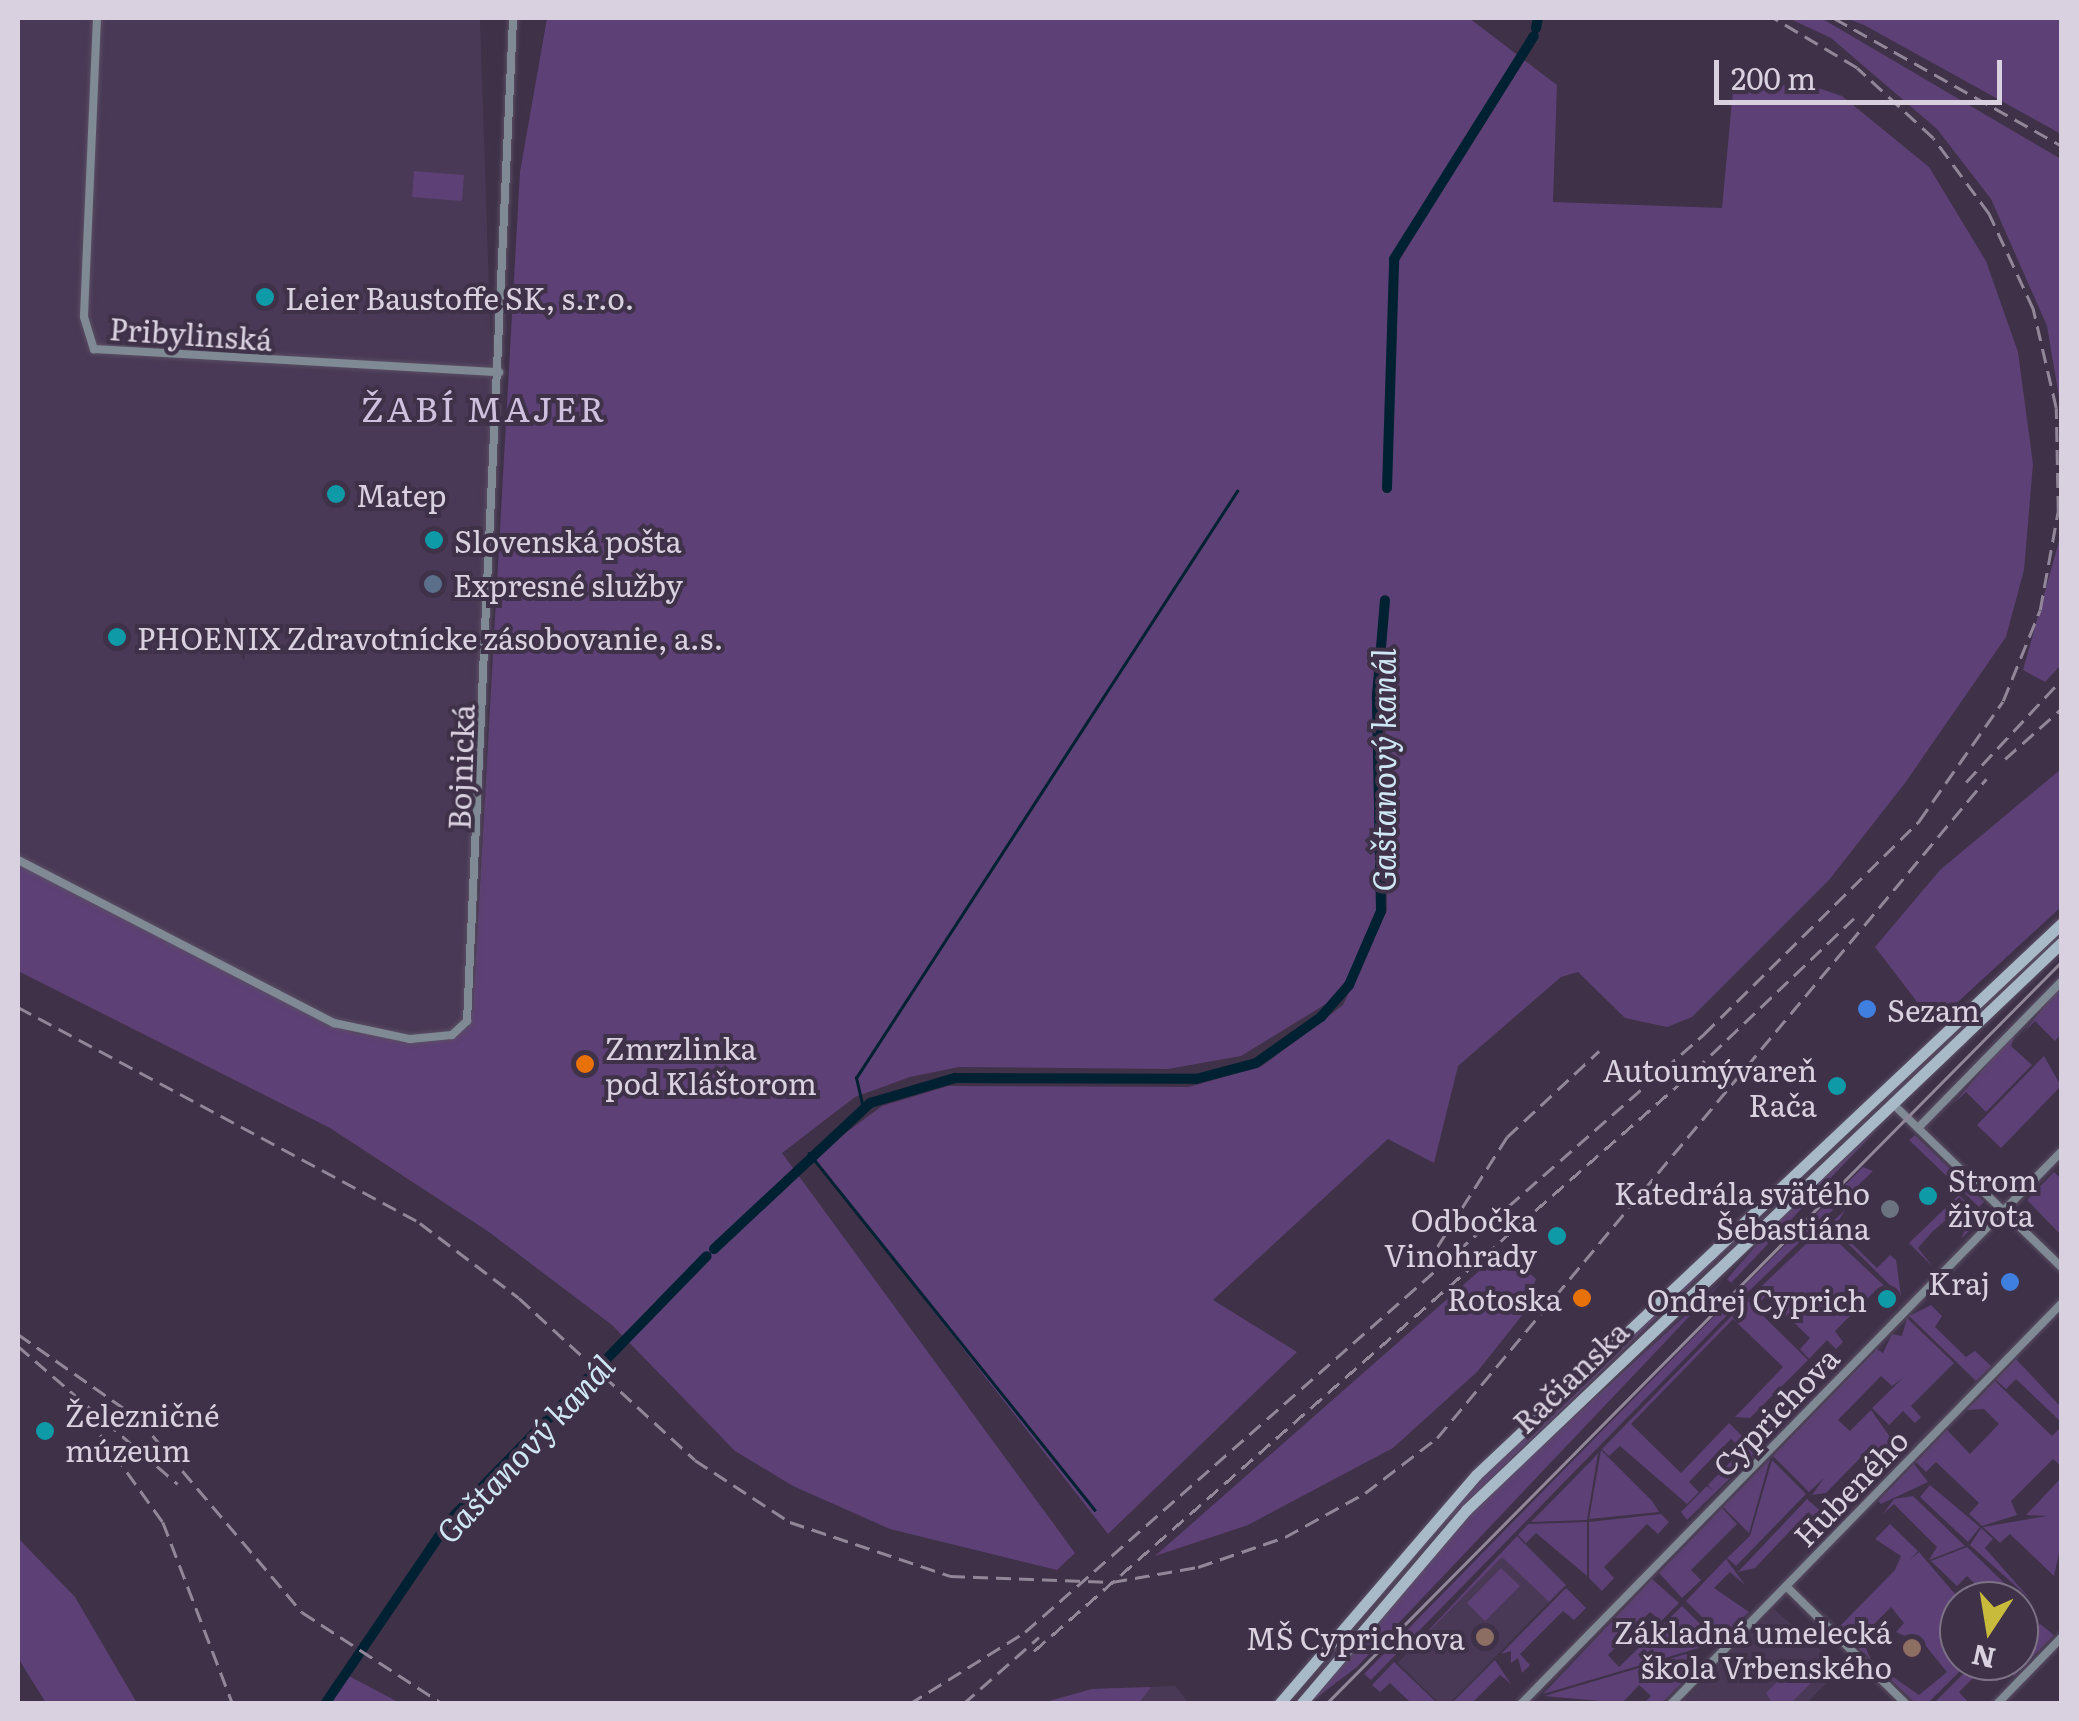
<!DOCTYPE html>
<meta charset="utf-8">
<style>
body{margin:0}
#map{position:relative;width:2079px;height:1721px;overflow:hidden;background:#3e3148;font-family:Literata,serif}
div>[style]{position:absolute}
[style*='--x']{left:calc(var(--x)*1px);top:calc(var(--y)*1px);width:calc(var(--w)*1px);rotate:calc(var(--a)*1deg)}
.built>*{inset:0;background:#493956}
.green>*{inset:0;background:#5d4075}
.stream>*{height:2.5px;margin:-1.25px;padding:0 1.25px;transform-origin:1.25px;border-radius:1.25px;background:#002132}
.canal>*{height:10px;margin:-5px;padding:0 5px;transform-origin:5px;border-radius:5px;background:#002132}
.roads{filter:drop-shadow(0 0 2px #5a4e63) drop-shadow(0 0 2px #5a4e63)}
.minor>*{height:8px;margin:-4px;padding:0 4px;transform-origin:4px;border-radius:4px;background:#7f8a94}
.secondary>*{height:11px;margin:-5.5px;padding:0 5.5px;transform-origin:5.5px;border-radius:5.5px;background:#a8b9c8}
.tram>*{height:2.5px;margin:-1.25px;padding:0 1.25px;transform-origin:1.25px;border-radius:1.25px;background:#918799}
.rail>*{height:2.5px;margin-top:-1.25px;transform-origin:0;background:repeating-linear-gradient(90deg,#918799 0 15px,transparent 0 23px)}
.dots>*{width:28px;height:28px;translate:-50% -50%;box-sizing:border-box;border:5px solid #3e3148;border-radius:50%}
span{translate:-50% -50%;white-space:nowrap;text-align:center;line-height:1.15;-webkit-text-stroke:8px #3e3148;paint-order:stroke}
.poi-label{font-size:30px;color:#d9d1e0}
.left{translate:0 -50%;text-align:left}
.right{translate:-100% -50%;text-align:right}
.street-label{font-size:30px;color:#d9d1e0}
.water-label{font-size:32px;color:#cfe7f4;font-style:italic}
.quarter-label{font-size:35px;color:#cfc0dd;letter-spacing:2.5px}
.frame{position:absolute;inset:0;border:20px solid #d9d1e0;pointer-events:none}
.north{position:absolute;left:1939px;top:1581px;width:100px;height:100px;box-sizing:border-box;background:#3e3148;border:2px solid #7c7185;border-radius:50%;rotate:192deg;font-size:28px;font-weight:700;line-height:40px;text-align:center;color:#d9d1e0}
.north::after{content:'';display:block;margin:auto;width:35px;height:45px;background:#c8bb3b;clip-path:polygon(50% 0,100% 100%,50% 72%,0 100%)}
.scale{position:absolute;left:1714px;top:60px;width:288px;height:45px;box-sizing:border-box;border:5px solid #d9d1e0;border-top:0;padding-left:12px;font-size:30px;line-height:35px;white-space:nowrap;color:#d9d1e0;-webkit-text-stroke:8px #3e3148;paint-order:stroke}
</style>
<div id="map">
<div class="built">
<i style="clip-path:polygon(18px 18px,480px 18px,493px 410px,473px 1011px,449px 1039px,354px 1033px,18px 862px)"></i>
<i style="clip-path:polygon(1502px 1556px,1549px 1602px,1450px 1703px,1439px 1703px,1398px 1663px)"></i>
<i style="clip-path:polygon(1774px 1609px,1841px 1668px,1807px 1703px,1681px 1704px)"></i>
<i style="clip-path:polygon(1175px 1686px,1189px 1703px,1043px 1704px,1092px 1689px)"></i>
</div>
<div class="green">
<i style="clip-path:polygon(547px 18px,1469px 18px,1557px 85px,1553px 202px,1722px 208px,1733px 90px,1803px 83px,1842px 96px,1929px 167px,1986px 261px,2018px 352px,2033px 464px,2024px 570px,2006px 637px,1905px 783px,1829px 880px,1692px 1017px,1667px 1027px,1625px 1018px,1578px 972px,1561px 977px,1458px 1066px,1434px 1163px,1388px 1139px,1213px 1300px,1297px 1352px,1108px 1534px,813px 1157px,882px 1106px,948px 1086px,1189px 1087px,1262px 1066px,1343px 1005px,1387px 910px,1385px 689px,1377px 695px,1381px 911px,1347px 991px,1241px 1056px,1168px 1069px,959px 1067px,910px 1077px,855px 1097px,782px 1153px,1075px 1553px,1057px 1570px,890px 1529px,793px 1486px,735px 1451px,612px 1325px,489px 1232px,330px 1128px,18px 971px,18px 862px,354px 1033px,448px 1039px,473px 1011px,520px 172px)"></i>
<i style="clip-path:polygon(1788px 18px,1821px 18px,2061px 159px,2061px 409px,2047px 326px,1991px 199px,1937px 129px,1831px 38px)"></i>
<i style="clip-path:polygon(1846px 18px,2061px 18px,2061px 134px,1864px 25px)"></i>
<i style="clip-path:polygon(414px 171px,464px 175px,462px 201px,412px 197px)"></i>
<i style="clip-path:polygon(2061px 534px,2061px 665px,2045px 682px,2023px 670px)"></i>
<i style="clip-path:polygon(2061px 769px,2061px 907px,1934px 1024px,1875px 947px,1940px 870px)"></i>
<i style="clip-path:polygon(2061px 985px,2061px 1034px,2055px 1041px,2035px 1021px,2024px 1032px)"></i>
<i style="clip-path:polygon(2017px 1030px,2011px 1046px,2032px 1065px,1986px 1112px,1966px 1092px,1954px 1103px)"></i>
<i style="clip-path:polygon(2044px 1056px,2061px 1086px,2001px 1148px,1977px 1125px)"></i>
<i style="clip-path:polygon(1867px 1113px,1447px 1521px,1286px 1704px,1481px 1478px)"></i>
<i style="clip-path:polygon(1879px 1127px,1731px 1283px,1727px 1279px,1780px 1218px)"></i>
<i style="clip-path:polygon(1915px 1135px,1984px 1202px,1979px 1207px,1909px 1140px)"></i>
<i style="clip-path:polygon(1863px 1167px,1873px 1171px,1744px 1296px,1739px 1291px)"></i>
<i style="clip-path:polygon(2054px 1172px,2061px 1179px,2061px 1235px,2027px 1200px)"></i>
<i style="clip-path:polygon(1959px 1195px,1982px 1218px,1961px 1239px,1971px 1217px,1961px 1207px,1932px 1232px,1918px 1248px,1933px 1267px,1909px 1243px)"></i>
<i style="clip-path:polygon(1845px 1210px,1835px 1227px,1877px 1268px,1890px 1255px,1896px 1260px,1901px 1296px,1829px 1225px)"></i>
<i style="clip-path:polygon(1823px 1228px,1893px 1294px,1877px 1289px,1835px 1331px,1843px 1342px,1836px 1349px,1827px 1340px,1809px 1359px,1800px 1349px,1810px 1338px,1766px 1296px,1756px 1306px,1748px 1299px)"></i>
<i style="clip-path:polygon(1503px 1250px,1536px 1279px,1524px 1313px,1477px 1372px,1393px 1448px,1248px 1525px,1155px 1556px)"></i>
<i style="clip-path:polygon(1723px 1281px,1357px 1667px,1308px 1704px,1480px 1503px)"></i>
<i style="clip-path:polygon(1736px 1294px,1742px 1300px,1371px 1680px,1364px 1674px)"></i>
<i style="clip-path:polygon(1747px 1300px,1808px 1360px,1750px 1418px,1735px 1417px,1783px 1367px,1733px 1319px,1631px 1424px,1681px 1473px,1729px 1423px,1748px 1442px,1741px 1448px,1731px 1439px,1717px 1453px,1689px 1482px,1699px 1492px,1687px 1504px,1620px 1446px,1609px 1456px,1602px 1449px)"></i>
<i style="clip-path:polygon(1931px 1305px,1942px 1316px,1935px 1327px,1966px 1357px,1975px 1351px,1991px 1366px,1976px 1381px,1909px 1316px)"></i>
<i style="clip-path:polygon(1907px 1318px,1954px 1363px,1911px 1406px,1921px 1417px,1915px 1423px,1903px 1411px,1889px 1425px,1872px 1408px,1903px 1378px,1892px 1386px,1881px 1376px,1838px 1420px,1850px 1431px,1871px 1410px,1895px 1444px,1880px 1459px,1869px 1449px,1826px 1493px,1812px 1495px,1824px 1478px,1809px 1492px,1773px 1456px,1877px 1349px,1883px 1353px,1892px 1334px,1902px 1336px)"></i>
<i style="clip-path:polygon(2016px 1359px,2061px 1407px,2061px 1422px,2016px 1379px,2006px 1389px,1996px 1380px)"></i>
<i style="clip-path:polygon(1995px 1381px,2052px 1436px,2061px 1427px,2061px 1466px,2053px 1459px,2011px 1501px,2017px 1515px,1982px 1526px,1969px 1514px,1979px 1503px,1936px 1462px,1926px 1472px,1916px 1462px,1947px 1430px,1970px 1454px,1999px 1424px,1984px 1409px,1967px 1410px)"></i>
<i style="clip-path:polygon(1797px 1394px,1806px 1403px,1793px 1416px,1787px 1411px,1792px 1417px,1760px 1446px,1753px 1439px)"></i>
<i style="clip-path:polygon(1749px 1443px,1758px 1451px,1687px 1520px,1681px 1512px,1707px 1486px,1713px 1491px,1708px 1485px)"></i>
<i style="clip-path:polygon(1601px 1450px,1652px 1501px,1659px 1512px,1589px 1519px)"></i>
<i style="clip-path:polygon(1598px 1453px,1587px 1520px,1531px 1522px,1592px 1460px)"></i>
<i style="clip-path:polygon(1770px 1459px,1749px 1533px,1723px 1507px)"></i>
<i style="clip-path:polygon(1772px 1460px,1806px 1494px,1736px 1566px,1727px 1558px,1750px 1536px)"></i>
<i style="clip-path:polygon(1914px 1464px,1928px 1482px,1881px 1504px,1878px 1501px)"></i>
<i style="clip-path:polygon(2061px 1478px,2061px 1544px,2054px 1576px,2010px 1534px,2000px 1543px,1983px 1527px,2047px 1516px,2026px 1515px)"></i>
<i style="clip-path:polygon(1930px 1485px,1980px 1527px,1968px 1542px,1920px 1497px)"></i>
<i style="clip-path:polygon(1913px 1496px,1915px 1498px,1965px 1546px,1929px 1560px,1937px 1547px,1894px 1504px,1883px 1514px,1894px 1499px)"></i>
<i style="clip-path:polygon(1807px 1499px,1826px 1516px,1819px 1524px,1807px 1513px,1755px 1568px,1738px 1572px)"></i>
<i style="clip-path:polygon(1722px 1508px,1737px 1524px,1691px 1570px,1701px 1580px,1682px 1598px,1659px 1573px)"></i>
<i style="clip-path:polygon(1661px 1514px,1669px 1522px,1658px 1534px,1647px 1524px,1604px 1567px,1614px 1578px,1602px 1591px,1589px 1578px,1589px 1522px)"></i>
<i style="clip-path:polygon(1587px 1522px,1587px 1576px,1536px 1533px,1526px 1543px,1518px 1535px,1528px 1524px)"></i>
<i style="clip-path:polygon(1890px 1524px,1918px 1551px,1910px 1560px,1919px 1552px,1961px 1601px,1959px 1661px,1970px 1661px,1928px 1703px,1915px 1703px,1876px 1665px,1919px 1695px,1947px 1672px,1925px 1645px,1896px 1632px,1904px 1623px,1891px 1607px,1861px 1637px,1871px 1660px,1838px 1628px,1895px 1570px,1901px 1556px,1875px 1539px)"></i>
<i style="clip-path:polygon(1981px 1528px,1993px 1539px,1985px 1548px,2030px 1599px,1970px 1545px)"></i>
<i style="clip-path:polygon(1517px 1536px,1566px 1585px,1549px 1602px,1502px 1557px,1398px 1663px)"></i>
<i style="clip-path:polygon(18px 1538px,75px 1597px,137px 1703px,46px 1703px,18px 1658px)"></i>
<i style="clip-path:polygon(1967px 1547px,2027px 1605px,2019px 1612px,2019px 1601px,1993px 1601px,1967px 1576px,1957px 1586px,1931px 1561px)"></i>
<i style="clip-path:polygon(1726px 1559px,1745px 1585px,1730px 1572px,1714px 1588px,1749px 1612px,1722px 1637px,1686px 1601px)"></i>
<i style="clip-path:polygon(1501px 1568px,1520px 1586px,1485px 1621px,1467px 1603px)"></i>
<i style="clip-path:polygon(1652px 1579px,1679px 1603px,1661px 1621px,1650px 1612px,1608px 1655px,1619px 1667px,1682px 1606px,1719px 1642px,1543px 1694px)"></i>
<i style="clip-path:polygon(1566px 1588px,1586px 1608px,1574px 1620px,1563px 1611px,1520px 1654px,1530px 1665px,1522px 1673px,1518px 1658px,1511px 1663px,1511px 1651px,1501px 1654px)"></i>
<i style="clip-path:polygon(2040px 1624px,2054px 1635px,2014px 1676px,2005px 1667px)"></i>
<i style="clip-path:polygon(1686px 1654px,1698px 1666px,1662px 1703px,1644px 1703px,1651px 1696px,1639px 1685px,1622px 1703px,1544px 1696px)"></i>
<i style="clip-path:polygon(1495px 1660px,1511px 1684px,1500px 1675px,1472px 1703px,1452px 1703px)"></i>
<i style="clip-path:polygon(1799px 1660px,1817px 1677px,1791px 1703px,1772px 1703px,1766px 1693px)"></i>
<i style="clip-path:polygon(1976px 1661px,1990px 1661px,1959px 1692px,1969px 1703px,1934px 1703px)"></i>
<i style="clip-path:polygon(1394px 1662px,1437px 1703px,1411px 1703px,1390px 1683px,1380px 1692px,1372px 1685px)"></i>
<i style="clip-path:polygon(347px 1675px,400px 1703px,320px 1703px)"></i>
<i style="clip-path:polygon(1151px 1687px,1139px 1703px,1042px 1703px,1092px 1689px)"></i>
</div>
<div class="stream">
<i style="--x:863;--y:1108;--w:31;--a:-103"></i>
<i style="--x:856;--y:1078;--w:700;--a:-57.01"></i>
<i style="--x:809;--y:1153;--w:457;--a:51.3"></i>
</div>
<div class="canal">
<i style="--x:1536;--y:28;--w:10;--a:-79"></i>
<i style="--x:1387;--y:488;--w:229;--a:-88.2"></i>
<i style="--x:1394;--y:259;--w:263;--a:-57.9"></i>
<i style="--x:714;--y:1249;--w:214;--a:-43.1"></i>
<i style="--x:870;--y:1103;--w:89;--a:-16.4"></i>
<i style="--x:955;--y:1078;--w:241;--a:0.2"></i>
<i style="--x:1196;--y:1079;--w:62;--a:-14.9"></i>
<i style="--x:1256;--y:1063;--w:80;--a:-35.3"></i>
<i style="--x:1321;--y:1017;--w:43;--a:-48.8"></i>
<i style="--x:1349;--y:985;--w:81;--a:-66.6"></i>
<i style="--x:1381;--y:911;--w:216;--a:-91.1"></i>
<i style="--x:1377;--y:695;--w:95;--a:-85.2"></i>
<i style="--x:325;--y:1704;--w:222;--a:-55.8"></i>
<i style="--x:450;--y:1520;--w:368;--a:-45.8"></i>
</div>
<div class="roads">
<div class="minor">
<i style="--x:97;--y:18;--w:299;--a:92.5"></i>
<i style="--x:84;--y:317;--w:34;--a:73"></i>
<i style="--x:94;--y:349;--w:406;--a:3.3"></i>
<i style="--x:18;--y:860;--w:356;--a:27.3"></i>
<i style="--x:334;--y:1023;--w:78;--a:11.9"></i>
<i style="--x:410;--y:1039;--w:42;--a:-5.4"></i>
<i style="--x:452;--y:1035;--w:21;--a:-43"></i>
<i style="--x:467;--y:1021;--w:1004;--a:-87.37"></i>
<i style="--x:1892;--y:1103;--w:237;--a:44.1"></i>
<i style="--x:1918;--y:1128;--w:206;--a:-45.6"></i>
<i style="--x:1786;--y:1586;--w:168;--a:44.5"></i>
<i style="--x:1521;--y:1704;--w:774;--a:-45.63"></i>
<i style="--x:1671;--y:1704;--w:560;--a:-45.72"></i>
<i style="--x:1997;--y:1704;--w:93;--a:-45.9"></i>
</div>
<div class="secondary">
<i style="--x:1279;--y:1704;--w:302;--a:-49.3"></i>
<i style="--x:1476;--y:1475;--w:805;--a:-43.29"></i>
<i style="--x:1301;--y:1704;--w:255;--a:-49.6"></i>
<i style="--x:1466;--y:1510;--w:823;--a:-43.62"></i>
</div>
</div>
<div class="tram">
<i style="--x:1326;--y:1704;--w:1046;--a:-45.27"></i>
</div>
<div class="rail">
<i style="--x:1834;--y:18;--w:261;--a:29.3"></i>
<i style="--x:2005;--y:759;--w:76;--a:-41.8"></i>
<i style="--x:1966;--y:782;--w:141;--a:-47"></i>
<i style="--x:18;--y:1007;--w:456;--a:28.2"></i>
<i style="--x:420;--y:1223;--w:124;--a:37.1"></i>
<i style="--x:519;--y:1298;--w:239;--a:42.6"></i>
<i style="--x:695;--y:1460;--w:113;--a:33.1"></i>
<i style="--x:790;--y:1522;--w:169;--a:18.6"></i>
<i style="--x:950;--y:1576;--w:162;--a:2.1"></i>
<i style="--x:1112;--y:1582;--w:87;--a:-9.9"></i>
<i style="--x:1198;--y:1567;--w:92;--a:-19"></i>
<i style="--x:1285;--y:1537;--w:91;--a:-28.8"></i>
<i style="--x:1365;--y:1493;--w:91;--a:-37.4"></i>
<i style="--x:1437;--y:1438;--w:858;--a:-50.2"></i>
<i style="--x:1425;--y:1266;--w:153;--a:-57.6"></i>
<i style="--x:1507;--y:1137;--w:126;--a:-43.1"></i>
<i style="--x:18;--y:1334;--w:146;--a:35"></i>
<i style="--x:138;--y:1418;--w:254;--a:49.8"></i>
<i style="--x:302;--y:1612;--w:168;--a:33.1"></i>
<i style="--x:18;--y:1346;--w:211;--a:40.8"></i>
<i style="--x:87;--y:1416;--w:130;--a:54.4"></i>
<i style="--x:163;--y:1522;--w:195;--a:69"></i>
<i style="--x:1034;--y:1651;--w:879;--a:-41.31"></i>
<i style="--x:1694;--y:1071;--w:221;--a:-43.7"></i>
<i style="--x:909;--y:1704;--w:137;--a:-31.8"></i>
<i style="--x:1025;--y:1632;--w:905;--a:-41.37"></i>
<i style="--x:1704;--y:1034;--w:303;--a:-44.7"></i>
<i style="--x:1919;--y:821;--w:146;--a:-55"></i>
<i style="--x:2003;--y:701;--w:98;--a:-67.9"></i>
<i style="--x:2040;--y:610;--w:101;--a:-79.7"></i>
<i style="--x:2058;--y:511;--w:103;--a:-91.1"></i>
<i style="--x:2056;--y:408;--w:102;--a:-103.1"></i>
<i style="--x:2033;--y:309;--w:105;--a:-114.9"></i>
<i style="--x:1989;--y:214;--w:94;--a:-126.4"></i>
<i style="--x:1933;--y:138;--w:103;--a:-137.4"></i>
<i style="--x:1857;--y:68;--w:98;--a:-149.2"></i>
<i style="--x:963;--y:1704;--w:101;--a:-41.4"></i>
</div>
<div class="dots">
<i style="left:265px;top:297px;background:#0f9aa8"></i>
<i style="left:336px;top:494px;background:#0f9aa8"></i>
<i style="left:434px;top:540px;background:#0f9aa8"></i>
<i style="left:433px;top:584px;background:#5c6f8a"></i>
<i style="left:117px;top:637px;background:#0f9aa8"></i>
<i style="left:1867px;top:1009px;background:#3f7fe0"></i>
<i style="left:585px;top:1064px;background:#e8710a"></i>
<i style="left:1837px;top:1086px;background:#0f9aa8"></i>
<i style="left:1928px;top:1196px;background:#0f9aa8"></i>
<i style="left:1890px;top:1209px;background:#6b7280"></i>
<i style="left:1557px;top:1236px;background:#0f9aa8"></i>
<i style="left:2010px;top:1282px;background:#3f7fe0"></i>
<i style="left:1582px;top:1298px;background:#e8710a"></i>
<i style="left:1887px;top:1299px;background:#0f9aa8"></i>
<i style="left:45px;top:1431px;background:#0f9aa8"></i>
<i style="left:1485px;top:1637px;background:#8d6e63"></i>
<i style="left:1912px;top:1648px;background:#8d6e63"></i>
</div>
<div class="poi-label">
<span class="left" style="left:285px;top:297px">Leier Baustoffe SK, s.r.o.</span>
<span class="left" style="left:356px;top:494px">Matep</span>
<span class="left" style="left:454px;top:540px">Slovenská pošta</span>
<span class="left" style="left:453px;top:584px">Expresné služby</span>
<span class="left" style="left:137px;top:637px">PHOENIX Zdravotnícke zásobovanie, a.s.</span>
<span class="left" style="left:1887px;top:1009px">Sezam</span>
<span class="left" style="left:605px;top:1064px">Zmrzlinka<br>pod Kláštorom</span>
<span class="right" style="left:1817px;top:1086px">Autoumývareň<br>Rača</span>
<span class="left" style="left:1948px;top:1196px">Strom<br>života</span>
<span class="right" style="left:1870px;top:1209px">Katedrála svätého<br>Šebastiána</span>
<span class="right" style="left:1537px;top:1236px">Odbočka<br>Vinohrady</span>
<span class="right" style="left:1990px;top:1282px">Kraj</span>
<span class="right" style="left:1562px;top:1298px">Rotoska</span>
<span class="right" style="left:1867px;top:1299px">Ondrej Cyprich</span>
<span class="left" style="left:65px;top:1431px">Železničné<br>múzeum</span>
<span class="right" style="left:1892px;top:1648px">Základná umelecká<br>škola Vrbenského</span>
<span class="right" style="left:1465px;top:1637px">MŠ Cyprichova</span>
</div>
<div class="street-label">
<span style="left:191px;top:333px;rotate:4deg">Pribylinská</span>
<span style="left:460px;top:767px;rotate:-88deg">Bojnická</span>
<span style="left:1570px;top:1376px;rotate:-44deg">Račianska</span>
<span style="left:1775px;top:1411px;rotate:-46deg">Cyprichova</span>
<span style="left:1850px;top:1487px;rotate:-46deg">Hubeného</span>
</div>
<div class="water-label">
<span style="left:1382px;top:770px;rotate:-90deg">Gaštanový kanál</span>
<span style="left:524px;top:1448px;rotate:-47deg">Gaštanový kanál</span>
</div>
<div class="quarter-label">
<span style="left:484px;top:407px">ŽABÍ MAJER</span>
</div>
<div class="frame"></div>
<div class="north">N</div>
<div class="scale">200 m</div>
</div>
